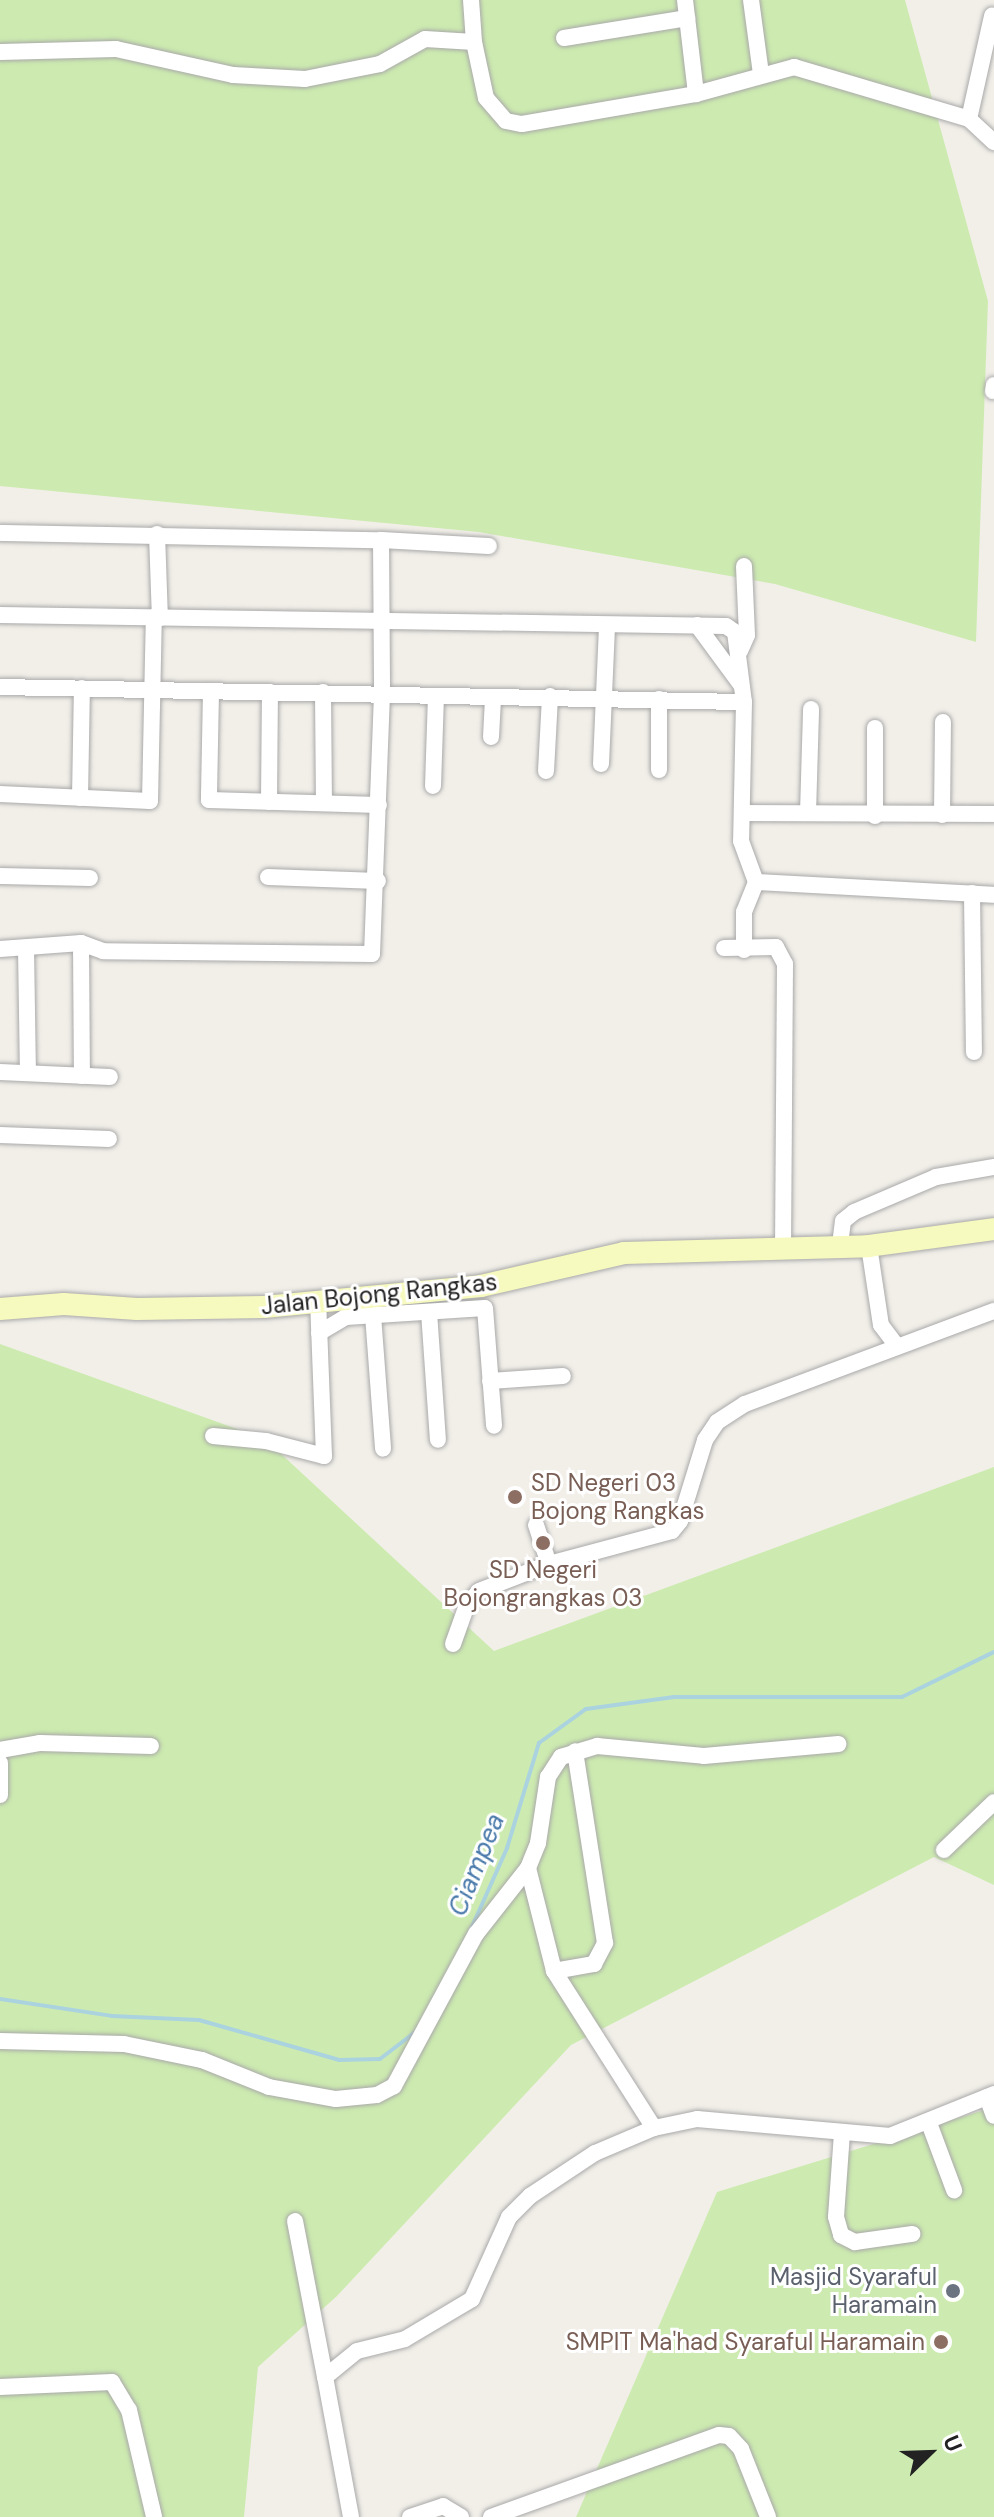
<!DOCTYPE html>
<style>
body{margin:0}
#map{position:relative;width:994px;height:2517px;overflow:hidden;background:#f2efe9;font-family:"DM Sans",sans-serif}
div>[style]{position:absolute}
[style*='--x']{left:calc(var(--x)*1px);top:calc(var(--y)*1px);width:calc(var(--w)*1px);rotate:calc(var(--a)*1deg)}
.grass>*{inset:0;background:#cdebb0}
.stream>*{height:4px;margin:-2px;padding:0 2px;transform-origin:2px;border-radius:2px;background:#aad3df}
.roads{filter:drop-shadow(0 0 2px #a9a9a9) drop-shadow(0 0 2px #a9a9a9)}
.street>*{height:16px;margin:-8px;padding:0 8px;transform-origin:8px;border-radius:8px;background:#fff}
.secondary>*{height:22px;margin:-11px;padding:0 11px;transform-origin:11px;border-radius:11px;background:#f7fabf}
.dots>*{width:22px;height:22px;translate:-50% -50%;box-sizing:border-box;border:4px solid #fff;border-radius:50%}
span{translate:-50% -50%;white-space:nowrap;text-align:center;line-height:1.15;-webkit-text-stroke:6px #fff;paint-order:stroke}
.street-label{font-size:24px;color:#222}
.education-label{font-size:24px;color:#785e54}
.left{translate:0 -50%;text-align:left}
.right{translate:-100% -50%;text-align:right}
.worship-label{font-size:24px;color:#5b616d}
.water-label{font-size:26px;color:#4a7aab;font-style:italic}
.north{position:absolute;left:890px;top:2413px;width:80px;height:80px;-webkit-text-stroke:6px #fff;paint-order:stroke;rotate:67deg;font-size:22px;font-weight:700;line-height:32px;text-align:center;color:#222}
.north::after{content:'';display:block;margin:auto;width:28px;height:36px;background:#222;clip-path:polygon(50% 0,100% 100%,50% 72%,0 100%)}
</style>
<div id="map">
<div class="grass">
<i style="clip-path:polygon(0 0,905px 0,988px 301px,976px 642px,775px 584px,479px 532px,0 486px)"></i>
<i style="clip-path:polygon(0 1344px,265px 1439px,494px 1651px,994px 1467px,994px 1885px,934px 1857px,571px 2045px,337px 2296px,258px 2367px,244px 2517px,0 2517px)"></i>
<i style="clip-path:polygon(994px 2107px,994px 2517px,576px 2517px,717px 2192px)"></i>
</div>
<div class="stream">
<i style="--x:471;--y:1929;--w:89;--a:-66"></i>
<i style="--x:507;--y:1848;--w:110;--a:-73.1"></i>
<i style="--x:539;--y:1743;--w:58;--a:-35.9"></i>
<i style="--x:586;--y:1709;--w:89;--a:-7.8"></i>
<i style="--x:674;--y:1697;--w:228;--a:0"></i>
<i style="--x:902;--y:1697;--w:102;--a:-26.1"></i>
<i style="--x:0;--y:1999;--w:113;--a:8.6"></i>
<i style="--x:112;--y:2016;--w:87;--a:2.6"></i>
<i style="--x:199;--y:2020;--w:146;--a:15.9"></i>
<i style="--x:339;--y:2060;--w:41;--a:-1.4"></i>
<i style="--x:380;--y:2059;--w:43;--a:-37.4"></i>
</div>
<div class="roads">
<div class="street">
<i style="--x:471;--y:0;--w:42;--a:85.9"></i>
<i style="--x:685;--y:0;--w:95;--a:83.3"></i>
<i style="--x:751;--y:0;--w:75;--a:82.3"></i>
<i style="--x:564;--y:38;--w:125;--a:-9.2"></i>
<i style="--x:0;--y:52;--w:116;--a:-1.5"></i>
<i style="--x:116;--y:49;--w:120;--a:12.5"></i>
<i style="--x:233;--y:75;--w:72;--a:3.2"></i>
<i style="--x:305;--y:79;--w:76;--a:-11.3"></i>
<i style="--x:380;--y:64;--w:51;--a:-29.1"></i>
<i style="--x:425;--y:39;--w:49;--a:3.5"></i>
<i style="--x:474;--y:42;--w:57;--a:77.9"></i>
<i style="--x:486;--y:98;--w:30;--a:49"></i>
<i style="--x:506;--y:121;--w:16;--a:11"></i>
<i style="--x:522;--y:124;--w:177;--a:-9.8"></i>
<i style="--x:696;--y:94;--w:102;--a:-15.4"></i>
<i style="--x:794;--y:67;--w:183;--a:16.5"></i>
<i style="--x:969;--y:119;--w:34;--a:43"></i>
<i style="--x:969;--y:119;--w:106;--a:-77.4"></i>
<i style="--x:993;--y:391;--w:6;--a:-81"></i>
<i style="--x:0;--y:533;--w:381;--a:1.1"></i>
<i style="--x:381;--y:540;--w:154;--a:89.6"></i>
<i style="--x:382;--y:694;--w:260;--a:92.2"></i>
<i style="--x:372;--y:954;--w:269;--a:-179.4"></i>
<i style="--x:103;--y:951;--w:23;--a:-160"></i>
<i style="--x:81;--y:943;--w:81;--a:175.8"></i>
<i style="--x:157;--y:534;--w:84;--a:88"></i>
<i style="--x:381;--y:540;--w:108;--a:3.2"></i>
<i style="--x:0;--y:615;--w:726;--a:0.87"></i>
<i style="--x:726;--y:626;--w:11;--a:34"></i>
<i style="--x:735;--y:632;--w:71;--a:82.7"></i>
<i style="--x:744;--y:702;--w:139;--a:91.2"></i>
<i style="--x:741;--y:841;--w:44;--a:69.9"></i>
<i style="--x:756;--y:882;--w:238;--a:3.1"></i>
<i style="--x:697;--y:625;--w:74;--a:53.7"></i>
<i style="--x:740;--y:651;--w:17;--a:-66"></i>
<i style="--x:747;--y:635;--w:69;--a:-92.5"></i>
<i style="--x:0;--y:687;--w:744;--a:1.16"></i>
<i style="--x:211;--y:691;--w:109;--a:91.1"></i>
<i style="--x:209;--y:800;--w:170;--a:1.7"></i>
<i style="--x:323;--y:692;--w:111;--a:89.5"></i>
<i style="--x:491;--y:737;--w:39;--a:-87"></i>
<i style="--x:601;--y:764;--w:139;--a:-87.5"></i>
<i style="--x:659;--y:770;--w:71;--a:-90"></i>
<i style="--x:546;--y:771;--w:75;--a:-86.9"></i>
<i style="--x:433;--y:786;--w:90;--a:-88.1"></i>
<i style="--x:0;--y:794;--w:150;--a:2.7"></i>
<i style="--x:150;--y:801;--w:184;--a:-88.8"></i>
<i style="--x:80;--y:798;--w:110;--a:-89"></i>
<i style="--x:269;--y:802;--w:110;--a:-89.5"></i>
<i style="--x:742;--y:813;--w:252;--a:0.2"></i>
<i style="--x:808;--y:813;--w:104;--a:-88.3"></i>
<i style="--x:942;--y:815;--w:93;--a:-89.4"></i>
<i style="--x:875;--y:816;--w:88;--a:-90"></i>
<i style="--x:0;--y:876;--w:90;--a:1.3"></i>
<i style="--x:268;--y:877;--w:110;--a:2.1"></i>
<i style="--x:972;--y:893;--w:159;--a:89.3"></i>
<i style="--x:81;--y:943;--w:133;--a:89.6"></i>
<i style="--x:26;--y:948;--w:125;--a:89.1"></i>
<i style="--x:724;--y:948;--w:52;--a:-1.1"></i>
<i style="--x:776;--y:947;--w:19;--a:62"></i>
<i style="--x:785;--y:964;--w:283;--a:90.4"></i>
<i style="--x:744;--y:950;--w:38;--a:-90"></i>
<i style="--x:744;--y:912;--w:32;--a:-68"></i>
<i style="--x:0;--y:1072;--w:110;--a:2.6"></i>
<i style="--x:0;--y:1135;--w:109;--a:2.1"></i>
<i style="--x:840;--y:1245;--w:24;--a:-83"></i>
<i style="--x:843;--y:1221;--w:14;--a:-39"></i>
<i style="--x:854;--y:1212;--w:89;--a:-23.1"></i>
<i style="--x:936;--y:1177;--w:59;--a:-9.8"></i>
<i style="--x:869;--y:1246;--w:80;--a:81.4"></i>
<i style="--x:881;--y:1325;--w:25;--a:53"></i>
<i style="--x:429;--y:1312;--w:128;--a:86"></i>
<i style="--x:373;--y:1315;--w:134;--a:85.7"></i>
<i style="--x:319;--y:1333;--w:31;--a:-31"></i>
<i style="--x:346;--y:1317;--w:139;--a:-3.7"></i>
<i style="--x:485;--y:1308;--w:118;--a:85.6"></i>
<i style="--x:490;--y:1381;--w:73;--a:-3.9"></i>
<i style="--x:213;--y:1436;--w:53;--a:5.4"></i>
<i style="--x:266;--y:1441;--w:60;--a:14.5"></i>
<i style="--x:324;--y:1456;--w:155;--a:-92.2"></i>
<i style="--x:536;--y:1525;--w:41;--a:71.6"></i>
<i style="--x:549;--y:1564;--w:127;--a:-15"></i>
<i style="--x:672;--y:1531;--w:13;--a:-51"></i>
<i style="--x:680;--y:1521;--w:85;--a:-72.8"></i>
<i style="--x:705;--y:1440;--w:22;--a:-56"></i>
<i style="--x:717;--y:1422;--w:33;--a:-33"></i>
<i style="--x:745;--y:1404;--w:266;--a:-20.5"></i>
<i style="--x:453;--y:1644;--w:41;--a:-70.3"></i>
<i style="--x:467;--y:1605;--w:18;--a:-49"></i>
<i style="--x:479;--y:1591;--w:75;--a:-21.1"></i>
<i style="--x:0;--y:1750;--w:41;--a:-9.9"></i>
<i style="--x:40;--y:1743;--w:111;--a:1.5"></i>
<i style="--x:0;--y:1763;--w:32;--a:90"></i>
<i style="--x:944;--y:1850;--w:69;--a:-43.8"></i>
<i style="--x:528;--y:1868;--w:106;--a:75.8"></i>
<i style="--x:554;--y:1971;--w:41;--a:-9.9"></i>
<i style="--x:594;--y:1964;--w:24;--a:-62"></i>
<i style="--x:605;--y:1943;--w:194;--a:-98.9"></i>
<i style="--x:554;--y:1971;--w:186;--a:57.5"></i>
<i style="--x:0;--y:2041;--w:124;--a:1.4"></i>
<i style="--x:124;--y:2044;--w:80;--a:11.6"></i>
<i style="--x:202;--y:2060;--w:72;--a:21.9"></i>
<i style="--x:269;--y:2087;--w:68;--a:10.2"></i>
<i style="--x:336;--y:2099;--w:41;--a:-5.6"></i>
<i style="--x:377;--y:2095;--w:19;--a:-28"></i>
<i style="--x:394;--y:2086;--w:173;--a:-61.7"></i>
<i style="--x:476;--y:1934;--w:84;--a:-51.8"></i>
<i style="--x:528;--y:1868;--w:27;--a:-68"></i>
<i style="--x:538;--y:1843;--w:67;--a:-81.4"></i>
<i style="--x:548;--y:1777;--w:24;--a:-57"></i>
<i style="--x:561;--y:1757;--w:38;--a:-17"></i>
<i style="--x:597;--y:1746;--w:107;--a:5.3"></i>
<i style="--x:704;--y:1756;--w:135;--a:-5.1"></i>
<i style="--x:987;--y:2097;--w:20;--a:70"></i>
<i style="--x:929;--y:2123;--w:72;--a:69.5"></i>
<i style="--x:842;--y:2133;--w:84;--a:94.1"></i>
<i style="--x:836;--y:2217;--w:19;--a:74"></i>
<i style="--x:841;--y:2235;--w:16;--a:27"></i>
<i style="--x:855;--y:2242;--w:58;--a:-8"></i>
<i style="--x:295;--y:2221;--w:159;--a:79.1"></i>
<i style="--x:0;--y:2387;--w:112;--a:-2.6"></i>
<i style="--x:112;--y:2382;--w:33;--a:59"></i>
<i style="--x:129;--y:2410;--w:110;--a:76.8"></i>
<i style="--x:351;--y:2517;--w:142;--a:-100.5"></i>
<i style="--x:325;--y:2377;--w:41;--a:-39.1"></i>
<i style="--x:357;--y:2351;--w:49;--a:-14"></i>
<i style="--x:405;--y:2339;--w:78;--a:-30.8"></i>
<i style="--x:472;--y:2299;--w:90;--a:-65.7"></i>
<i style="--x:509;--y:2217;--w:30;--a:-45"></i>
<i style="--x:530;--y:2196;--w:78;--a:-33.5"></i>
<i style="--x:595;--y:2153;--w:64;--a:-23"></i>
<i style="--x:654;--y:2128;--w:44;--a:-11.8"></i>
<i style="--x:697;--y:2119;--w:194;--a:5"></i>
<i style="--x:890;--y:2136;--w:112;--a:-22"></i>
<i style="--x:410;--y:2517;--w:35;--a:-18"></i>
<i style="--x:443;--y:2506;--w:21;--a:31"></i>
<i style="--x:491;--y:2517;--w:242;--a:-19.8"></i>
<i style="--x:719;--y:2435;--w:10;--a:6"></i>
<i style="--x:729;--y:2436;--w:18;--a:47"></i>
<i style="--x:741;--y:2449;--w:73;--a:68.3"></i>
</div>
<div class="secondary">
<i style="--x:0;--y:1309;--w:64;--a:-4.5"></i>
<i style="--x:64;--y:1304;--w:73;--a:3.9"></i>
<i style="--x:137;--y:1309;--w:127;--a:-0.9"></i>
<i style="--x:264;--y:1307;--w:218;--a:-5.5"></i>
<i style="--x:481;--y:1286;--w:147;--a:-13"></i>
<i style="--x:624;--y:1253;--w:245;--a:-1.6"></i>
<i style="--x:869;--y:1246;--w:126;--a:-7.7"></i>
</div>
</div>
<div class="dots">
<i style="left:515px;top:1497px;background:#8d6e63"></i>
<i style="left:543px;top:1543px;background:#8d6e63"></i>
<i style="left:953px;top:2291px;background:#6b7280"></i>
<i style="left:941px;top:2342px;background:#8d6e63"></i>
</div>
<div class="street-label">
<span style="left:379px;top:1294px;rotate:-6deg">Jalan Bojong Rangkas</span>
</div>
<div class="education-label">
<span class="left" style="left:531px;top:1497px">SD Negeri 03<br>Bojong Rangkas</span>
<span style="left:543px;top:1584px">SD Negeri<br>Bojongrangkas 03</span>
<span class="right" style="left:925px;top:2342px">SMPIT Ma'had Syaraful Haramain</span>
</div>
<div class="worship-label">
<span class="right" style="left:937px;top:2291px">Masjid Syaraful<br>Haramain</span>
</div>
<div class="water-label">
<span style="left:477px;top:1865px;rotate:-68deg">Ciampea</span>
</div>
<div class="north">U</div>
</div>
